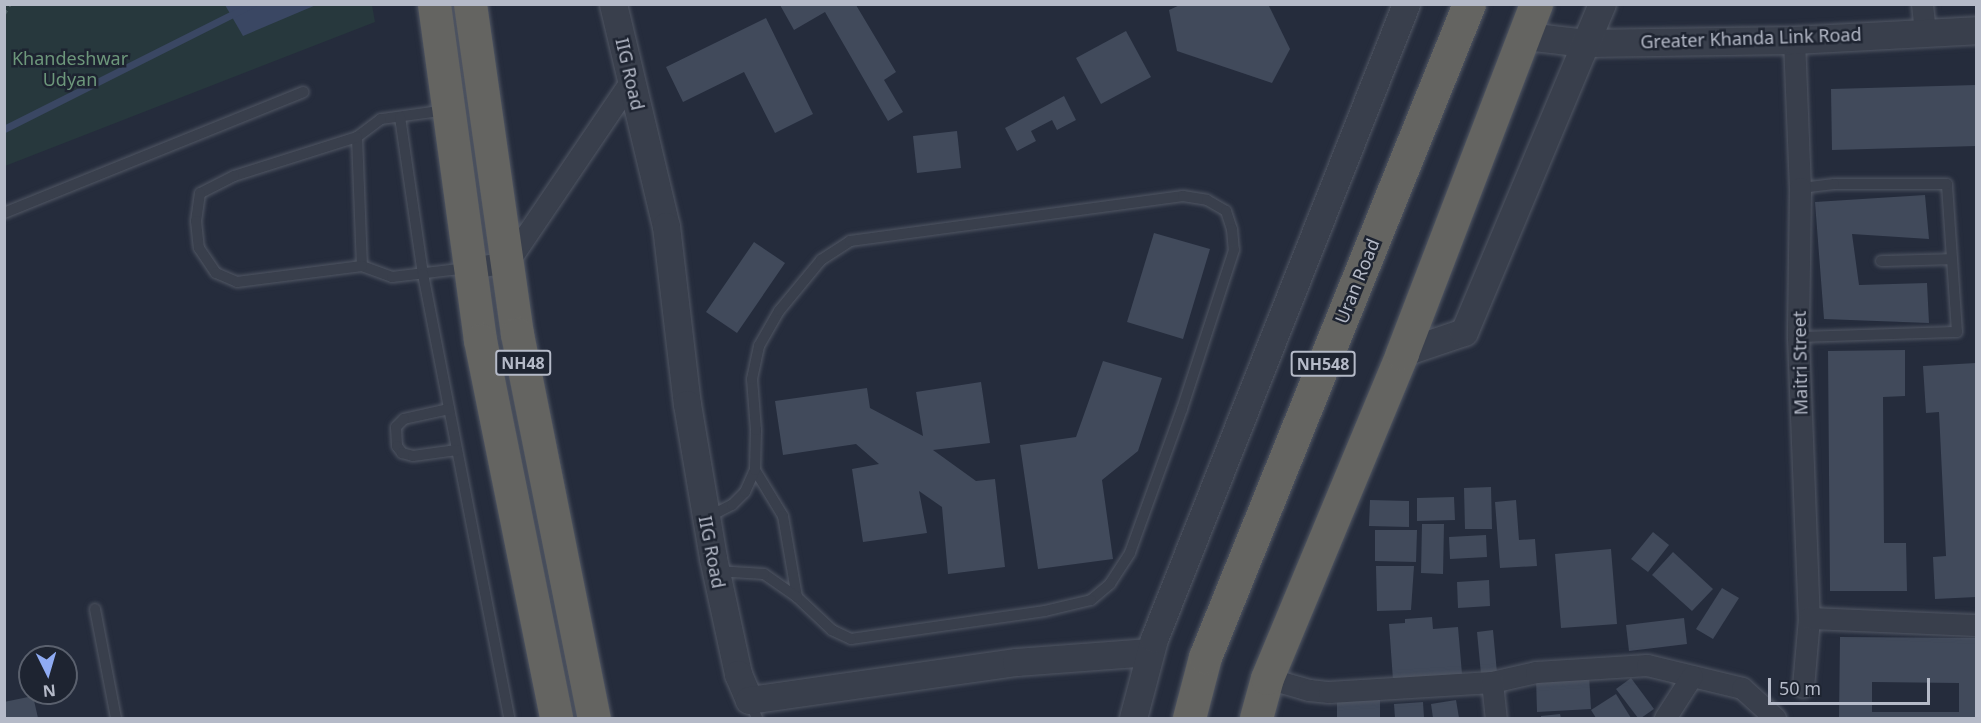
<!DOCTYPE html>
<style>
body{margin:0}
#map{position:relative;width:1981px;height:723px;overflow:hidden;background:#252c3c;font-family:"Noto Sans",sans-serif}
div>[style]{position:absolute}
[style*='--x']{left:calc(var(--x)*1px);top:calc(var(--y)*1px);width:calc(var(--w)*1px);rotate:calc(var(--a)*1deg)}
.green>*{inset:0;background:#27383d}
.water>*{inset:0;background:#3a4763}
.stream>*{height:7px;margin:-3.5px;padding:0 3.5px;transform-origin:3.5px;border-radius:3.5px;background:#3a4763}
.building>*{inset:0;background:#414a5b}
.path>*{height:4px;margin-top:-2px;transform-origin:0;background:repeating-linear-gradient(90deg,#45555a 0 4.5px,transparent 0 9px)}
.roads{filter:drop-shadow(0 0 2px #515764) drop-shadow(0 0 2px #515764)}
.service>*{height:10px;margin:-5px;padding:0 5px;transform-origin:5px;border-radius:5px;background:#393f4c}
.minor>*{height:21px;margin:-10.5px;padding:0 10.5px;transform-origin:10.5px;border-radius:10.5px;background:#393f4c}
.tertiary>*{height:27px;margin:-13.5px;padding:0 13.5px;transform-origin:13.5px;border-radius:13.5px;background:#393f4c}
.trunk>*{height:33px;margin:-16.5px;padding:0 16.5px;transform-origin:16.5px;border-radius:16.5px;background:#646461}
span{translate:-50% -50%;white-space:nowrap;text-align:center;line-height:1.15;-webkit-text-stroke:5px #1e2431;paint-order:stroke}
.shield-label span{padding:2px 4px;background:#1e2431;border:2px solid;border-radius:4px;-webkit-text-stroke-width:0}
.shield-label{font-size:16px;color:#b5bac8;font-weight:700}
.street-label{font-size:18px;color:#b5bac8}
.park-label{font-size:18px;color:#6d977b}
.frame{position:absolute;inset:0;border:6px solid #b5bac8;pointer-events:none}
.north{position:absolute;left:18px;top:645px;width:60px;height:60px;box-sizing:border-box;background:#1e2431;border:2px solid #5a606d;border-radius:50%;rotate:175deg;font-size:16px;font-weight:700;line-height:24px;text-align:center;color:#b5bac8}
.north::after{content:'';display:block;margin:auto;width:21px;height:27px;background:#8fabf3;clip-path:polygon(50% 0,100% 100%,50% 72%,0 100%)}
.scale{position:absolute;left:1768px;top:678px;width:162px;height:27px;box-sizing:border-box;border:3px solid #b5bac8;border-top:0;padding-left:8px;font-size:18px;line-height:21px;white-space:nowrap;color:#b5bac8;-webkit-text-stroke:4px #1e2431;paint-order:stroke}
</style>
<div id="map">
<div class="green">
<i style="clip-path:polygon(5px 5px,372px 5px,375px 22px,5px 166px)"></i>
</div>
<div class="water">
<i style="clip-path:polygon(225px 5px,316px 5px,243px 36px)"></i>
</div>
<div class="stream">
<i style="--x:4;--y:129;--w:279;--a:-26.7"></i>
</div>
<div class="building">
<i style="clip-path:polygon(1182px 4px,1268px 4px,1290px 49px,1272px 83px,1177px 51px,1169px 10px)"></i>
<i style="clip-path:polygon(780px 5px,856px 5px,896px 72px,884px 80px,903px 112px,888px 121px,825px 12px,794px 30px)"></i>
<i style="clip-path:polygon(766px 18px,813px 114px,775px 133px,744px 72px,683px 102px,666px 67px)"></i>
<i style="clip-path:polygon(1126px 31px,1151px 77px,1101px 104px,1076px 58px)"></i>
<i style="clip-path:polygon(1976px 85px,1976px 146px,1832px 150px,1831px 89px)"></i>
<i style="clip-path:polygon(1064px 96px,1076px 120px,1057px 130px,1052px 120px,1031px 131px,1036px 141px,1017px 151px,1005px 128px)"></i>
<i style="clip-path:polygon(957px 131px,961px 168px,917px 173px,913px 136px)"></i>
<i style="clip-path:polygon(1925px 195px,1929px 239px,1852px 234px,1859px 285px,1927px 283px,1929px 323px,1824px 319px,1815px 202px)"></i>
<i style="clip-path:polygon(1154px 233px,1210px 249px,1183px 339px,1127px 322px)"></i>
<i style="clip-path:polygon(754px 242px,785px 263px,737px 333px,706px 312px)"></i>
<i style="clip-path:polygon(1905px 350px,1905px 396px,1883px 397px,1884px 543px,1906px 543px,1907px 591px,1830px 591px,1828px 351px)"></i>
<i style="clip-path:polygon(1103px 361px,1162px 378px,1138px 451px,1102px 480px,1113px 559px,1038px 569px,1020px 445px,1076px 437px)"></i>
<i style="clip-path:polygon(1976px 363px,1976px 597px,1935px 599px,1933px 557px,1946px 556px,1939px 412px,1926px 413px,1923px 366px)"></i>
<i style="clip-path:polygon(981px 382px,990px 443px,933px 450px,976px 481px,995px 479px,1005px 567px,948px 574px,942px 507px,919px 491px,927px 533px,863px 542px,852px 469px,879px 464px,856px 444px,783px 455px,775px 401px,867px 388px,870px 408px,923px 436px,916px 392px)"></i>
<i style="clip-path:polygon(1491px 487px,1492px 529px,1465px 529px,1464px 488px)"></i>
<i style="clip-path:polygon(1454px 497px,1455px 520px,1417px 521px,1417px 498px)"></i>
<i style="clip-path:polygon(1370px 500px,1409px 501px,1409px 527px,1369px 526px)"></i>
<i style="clip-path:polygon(1516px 500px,1519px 540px,1535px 539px,1537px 566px,1500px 568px,1495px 502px)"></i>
<i style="clip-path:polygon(1422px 524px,1444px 524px,1443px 574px,1421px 573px)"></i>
<i style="clip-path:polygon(1375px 530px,1417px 530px,1416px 562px,1375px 561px)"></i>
<i style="clip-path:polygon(1653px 532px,1669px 545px,1648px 572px,1631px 559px)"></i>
<i style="clip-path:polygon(1486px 535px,1487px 557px,1450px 559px,1449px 537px)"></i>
<i style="clip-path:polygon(1611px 549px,1617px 624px,1561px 628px,1555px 554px)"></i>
<i style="clip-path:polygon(1673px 552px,1713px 589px,1692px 611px,1652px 575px)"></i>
<i style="clip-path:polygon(1376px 566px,1414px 566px,1411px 610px,1377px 611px)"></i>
<i style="clip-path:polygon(1489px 580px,1490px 606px,1458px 608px,1457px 582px)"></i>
<i style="clip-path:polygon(1722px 588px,1739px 598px,1713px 639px,1696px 629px)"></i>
<i style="clip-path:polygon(1432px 617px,1433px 629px,1458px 627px,1462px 674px,1393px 680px,1389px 624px,1405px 623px,1405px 619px)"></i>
<i style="clip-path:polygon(1684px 618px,1687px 644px,1629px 651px,1626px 625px)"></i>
<i style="clip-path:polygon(1493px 630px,1497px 673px,1481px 674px,1477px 632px)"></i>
<i style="clip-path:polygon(evenodd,1840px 637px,1976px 638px,1976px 718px,1839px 718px,1840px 637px,1872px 682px,1959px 683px,1959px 712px,1872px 712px,1872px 682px)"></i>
<i style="clip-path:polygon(1589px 675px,1591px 709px,1537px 712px,1536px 678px)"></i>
<i style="clip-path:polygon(1631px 678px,1654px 709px,1641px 718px,1638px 718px,1616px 689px)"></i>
<i style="clip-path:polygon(1616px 694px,1631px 718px,1596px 718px,1591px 710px)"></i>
<i style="clip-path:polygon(33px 696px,38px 718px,4px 718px,4px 702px)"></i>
<i style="clip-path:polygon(1380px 700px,1380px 718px,1337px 718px,1337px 701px)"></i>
<i style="clip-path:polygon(1456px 700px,1459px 718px,1433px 718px,1431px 704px)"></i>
<i style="clip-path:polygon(1423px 702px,1424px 718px,1395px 718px,1394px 704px)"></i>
<i style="clip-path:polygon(1560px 714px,1561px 718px,1541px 718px,1541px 716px)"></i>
</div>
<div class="path">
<i style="--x:4;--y:14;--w:12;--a:-59"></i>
</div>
<div class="roads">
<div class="service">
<i style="--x:447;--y:110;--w:67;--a:172.2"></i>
<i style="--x:381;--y:119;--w:30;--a:143"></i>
<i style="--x:357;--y:137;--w:129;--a:87.8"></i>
<i style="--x:362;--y:266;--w:32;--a:20"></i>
<i style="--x:392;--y:277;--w:76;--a:-6.8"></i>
<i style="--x:400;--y:117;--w:159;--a:81.7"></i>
<i style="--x:423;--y:274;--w:452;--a:79"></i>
<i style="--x:357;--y:137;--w:129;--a:162.4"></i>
<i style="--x:234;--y:176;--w:38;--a:153"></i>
<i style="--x:200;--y:193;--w:28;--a:98"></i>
<i style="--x:196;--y:221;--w:27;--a:84"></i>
<i style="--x:199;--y:248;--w:30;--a:56"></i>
<i style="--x:216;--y:273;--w:23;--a:23"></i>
<i style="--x:237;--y:282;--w:126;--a:-7.3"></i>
<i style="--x:4;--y:213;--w:323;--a:-22"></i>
<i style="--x:1881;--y:261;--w:71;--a:-1.6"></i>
<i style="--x:1798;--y:337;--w:159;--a:-1.8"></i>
<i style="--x:1957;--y:332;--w:148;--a:-93.9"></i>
<i style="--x:1947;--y:184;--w:113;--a:180"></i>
<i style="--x:1834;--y:184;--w:34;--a:173"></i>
<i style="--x:449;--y:409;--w:46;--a:167.5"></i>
<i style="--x:404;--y:419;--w:11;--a:135"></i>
<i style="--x:396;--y:427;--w:19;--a:87"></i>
<i style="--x:397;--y:446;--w:9;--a:54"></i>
<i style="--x:402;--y:453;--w:11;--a:15"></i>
<i style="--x:413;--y:456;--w:44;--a:-7.8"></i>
<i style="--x:755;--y:470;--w:54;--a:58.7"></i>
<i style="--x:783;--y:516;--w:82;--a:80.2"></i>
<i style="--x:708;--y:517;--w:27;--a:-27"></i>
<i style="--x:732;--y:505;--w:18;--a:-45"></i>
<i style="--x:745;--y:492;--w:24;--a:-66"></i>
<i style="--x:755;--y:470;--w:40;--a:-88.6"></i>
<i style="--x:756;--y:430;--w:51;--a:-94.5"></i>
<i style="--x:752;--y:379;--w:34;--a:-78"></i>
<i style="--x:759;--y:346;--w:40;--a:-60.3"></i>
<i style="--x:779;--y:311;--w:66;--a:-50.5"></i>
<i style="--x:821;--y:260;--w:35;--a:-33"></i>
<i style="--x:850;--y:241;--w:336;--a:-7.7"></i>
<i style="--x:1183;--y:196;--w:24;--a:9"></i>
<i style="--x:1207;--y:200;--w:22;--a:30"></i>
<i style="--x:1226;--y:211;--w:19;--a:72"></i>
<i style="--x:1232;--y:229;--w:21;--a:85"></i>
<i style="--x:1234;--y:250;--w:167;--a:108.1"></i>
<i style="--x:1182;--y:409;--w:153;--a:109.9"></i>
<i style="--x:1130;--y:553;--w:37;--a:123"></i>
<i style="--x:1110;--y:584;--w:25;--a:140"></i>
<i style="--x:1091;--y:600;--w:47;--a:166.6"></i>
<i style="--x:1045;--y:611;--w:196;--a:171.8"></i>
<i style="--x:851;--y:639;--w:21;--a:-155"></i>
<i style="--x:832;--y:630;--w:48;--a:-136.7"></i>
<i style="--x:797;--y:597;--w:40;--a:-145.1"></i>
<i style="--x:764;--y:574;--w:48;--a:-176.4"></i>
<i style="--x:95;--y:609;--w:111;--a:79.1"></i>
<i style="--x:749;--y:700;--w:20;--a:66"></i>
</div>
<div class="minor">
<i style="--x:1922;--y:4;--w:27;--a:84"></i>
<i style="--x:1794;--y:40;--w:148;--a:87.7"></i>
<i style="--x:1800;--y:188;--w:149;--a:90.8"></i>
<i style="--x:1798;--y:337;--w:281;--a:87.8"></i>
<i style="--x:1809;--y:618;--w:69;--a:95"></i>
<i style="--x:470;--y:268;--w:38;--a:-9"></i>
<i style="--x:508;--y:262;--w:220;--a:-55.9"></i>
<i style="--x:1809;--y:618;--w:167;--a:2.4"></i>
<i style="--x:1267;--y:678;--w:44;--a:15.9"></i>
<i style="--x:1309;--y:690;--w:20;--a:6"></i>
<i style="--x:1329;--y:692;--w:163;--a:-3.5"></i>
<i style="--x:1492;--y:682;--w:45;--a:-12.8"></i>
<i style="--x:1536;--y:672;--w:111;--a:-3.6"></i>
<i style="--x:1647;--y:665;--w:98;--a:13.6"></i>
<i style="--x:1742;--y:688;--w:45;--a:42.3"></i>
<i style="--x:1492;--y:682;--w:36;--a:84"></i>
<i style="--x:1665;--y:718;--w:50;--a:-57.3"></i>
</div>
<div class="tertiary">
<i style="--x:613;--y:4;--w:228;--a:76.6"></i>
<i style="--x:666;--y:226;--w:179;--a:83.3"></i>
<i style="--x:687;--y:404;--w:156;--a:80.4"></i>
<i style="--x:713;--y:558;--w:119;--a:77.8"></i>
<i style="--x:738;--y:674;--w:28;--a:67"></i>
<i style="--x:749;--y:700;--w:270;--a:-8.1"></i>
<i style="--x:1016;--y:662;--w:134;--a:-4.3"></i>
<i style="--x:1526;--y:36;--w:60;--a:6.7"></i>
<i style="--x:1586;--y:43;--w:208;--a:-0.8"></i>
<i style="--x:1794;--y:40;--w:182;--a:-3.1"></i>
<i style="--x:1402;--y:353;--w:65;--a:-18.7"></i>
<i style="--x:1464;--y:332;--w:356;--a:-67.2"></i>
<i style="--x:1133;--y:718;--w:82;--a:-75.1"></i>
<i style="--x:1154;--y:639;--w:683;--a:-68.35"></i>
</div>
<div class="trunk">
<i style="--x:434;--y:4;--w:339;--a:82.2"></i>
<i style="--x:480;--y:340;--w:386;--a:78.6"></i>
<i style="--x:470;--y:4;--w:333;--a:81.9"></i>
<i style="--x:517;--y:334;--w:392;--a:78.7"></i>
<i style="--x:1189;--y:718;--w:63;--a:-75.3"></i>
<i style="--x:1205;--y:657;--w:704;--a:-67.99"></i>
<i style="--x:1256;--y:718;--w:41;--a:-74.6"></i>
<i style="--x:1267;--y:678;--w:352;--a:-67.4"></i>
<i style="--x:1402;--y:353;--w:374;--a:-69"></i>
</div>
</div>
<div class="shield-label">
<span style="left:523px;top:363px">NH48</span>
<span style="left:1323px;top:364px">NH548</span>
</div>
<div class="street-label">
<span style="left:1751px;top:38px;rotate:-2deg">Greater Khanda Link Road</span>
<span style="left:630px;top:74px;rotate:77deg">IIG Road</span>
<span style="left:1357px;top:281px;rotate:-68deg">Uran Road</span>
<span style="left:1800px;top:363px;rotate:-91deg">Maitri Street</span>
<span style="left:712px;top:552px;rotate:79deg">IIG Road</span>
</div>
<div class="park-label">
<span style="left:70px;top:69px">Khandeshwar<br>Udyan</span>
</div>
<div class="frame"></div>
<div class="north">N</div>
<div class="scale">50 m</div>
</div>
